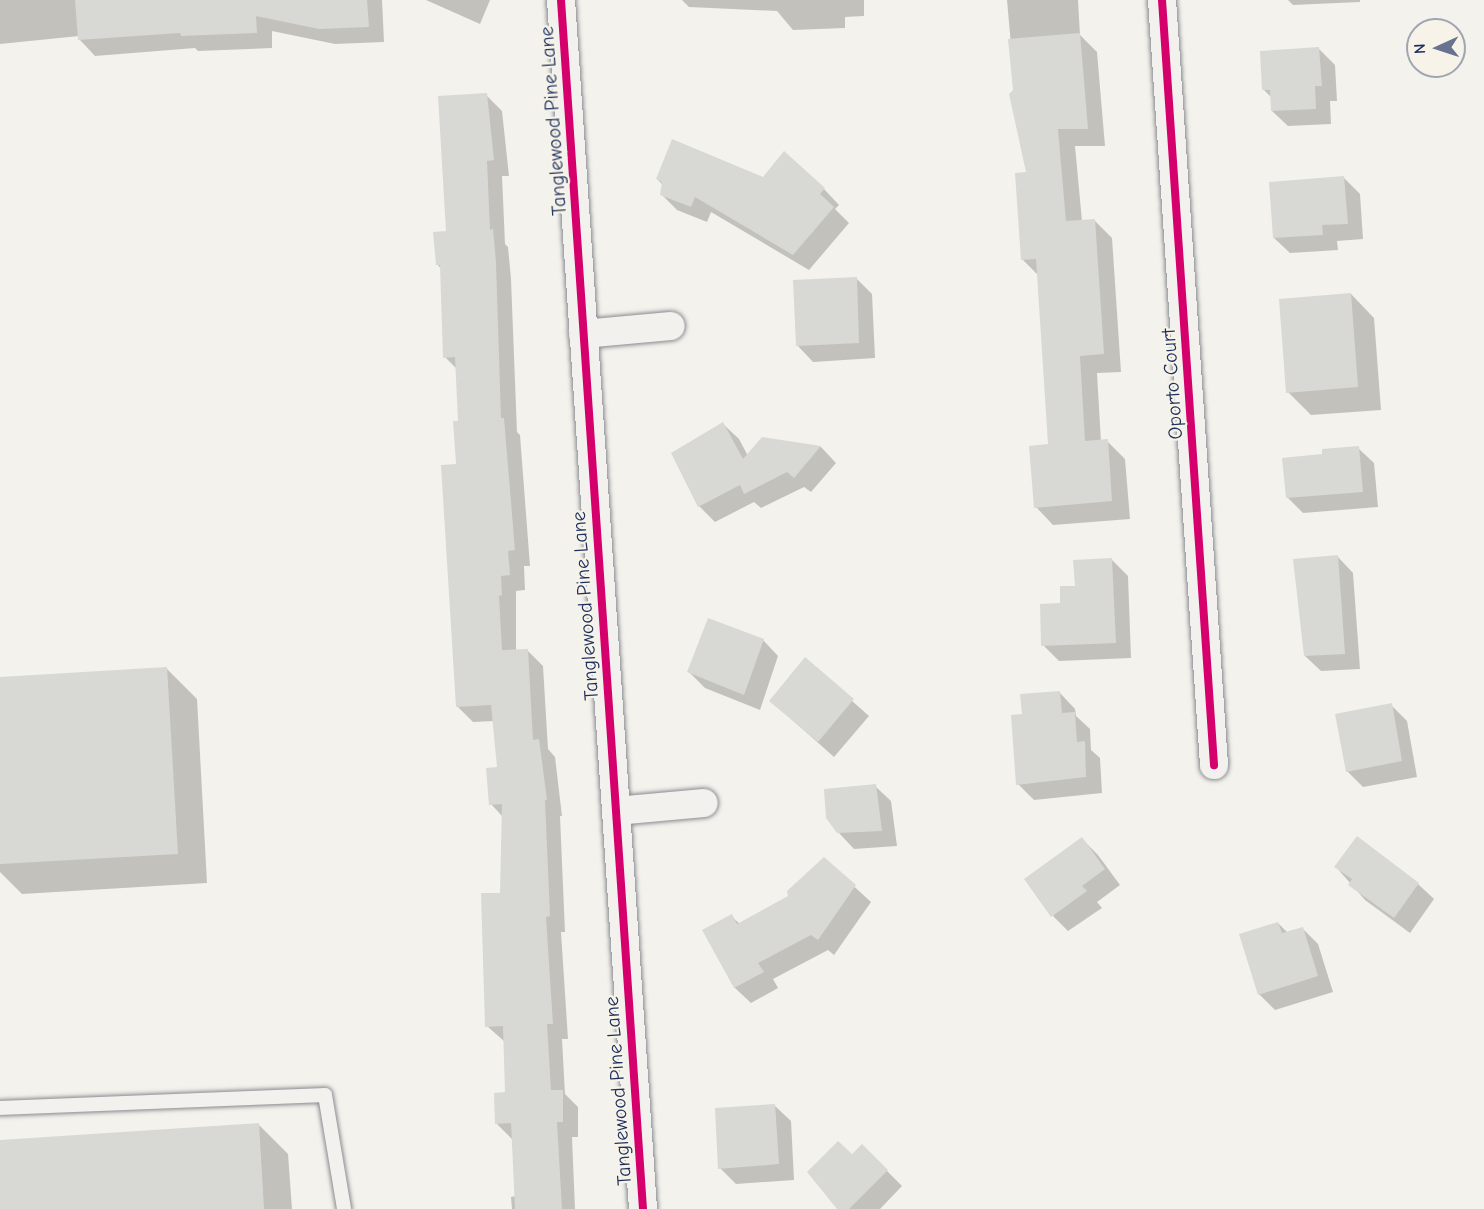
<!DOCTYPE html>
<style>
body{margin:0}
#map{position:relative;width:1484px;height:1209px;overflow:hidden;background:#f4f2ec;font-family:"Comic Neue",sans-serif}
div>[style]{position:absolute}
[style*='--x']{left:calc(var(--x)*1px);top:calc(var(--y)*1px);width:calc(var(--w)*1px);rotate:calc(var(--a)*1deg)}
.shadow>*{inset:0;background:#0003}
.building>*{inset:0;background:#d8d8d5}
.roads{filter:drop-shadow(0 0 2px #898c92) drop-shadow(0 0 2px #898c92)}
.service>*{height:14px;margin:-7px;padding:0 7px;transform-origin:7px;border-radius:7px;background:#f2f1ed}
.minor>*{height:28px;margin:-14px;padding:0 14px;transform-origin:14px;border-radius:14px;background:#f2f1ed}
.cycleway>*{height:8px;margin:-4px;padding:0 4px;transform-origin:4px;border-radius:4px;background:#d6006c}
span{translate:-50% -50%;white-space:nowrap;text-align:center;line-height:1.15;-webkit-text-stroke:4.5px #f7f3e8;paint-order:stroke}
.street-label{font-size:20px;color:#1b2f5e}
.north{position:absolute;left:1406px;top:18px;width:60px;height:60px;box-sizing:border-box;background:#f7f3e8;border:2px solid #9fa5b1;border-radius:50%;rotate:267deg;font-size:16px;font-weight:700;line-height:24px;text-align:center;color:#1b2f5e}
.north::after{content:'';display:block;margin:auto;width:21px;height:27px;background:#677390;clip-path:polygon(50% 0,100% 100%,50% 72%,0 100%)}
</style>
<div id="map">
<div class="shadow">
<i style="clip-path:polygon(0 0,382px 0,384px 42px,335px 44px,272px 31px,272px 48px,198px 51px,195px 48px,95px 56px,80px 40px,79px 36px,0 44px)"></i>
<i style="clip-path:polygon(426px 0,490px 0,480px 24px)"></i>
<i style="clip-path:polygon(682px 0,864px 0,864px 16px,845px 17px,845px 28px,793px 30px,777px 11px,689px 7px)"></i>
<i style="clip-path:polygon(1007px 0,1078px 0,1080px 35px,1097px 52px,1105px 146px,1075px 146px,1082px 221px,1095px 221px,1112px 238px,1121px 372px,1097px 373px,1101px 442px,1107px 441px,1125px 459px,1130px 519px,1053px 525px,1036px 507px,1050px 446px,1038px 275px,1023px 260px,1028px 174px,1015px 90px)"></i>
<i style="clip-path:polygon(1288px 0,1360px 0,1360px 2px,1293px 5px)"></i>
<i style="clip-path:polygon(1319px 49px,1335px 65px,1337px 101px,1330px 101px,1331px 124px,1288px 126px,1272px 111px,1272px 98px,1263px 89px)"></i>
<i style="clip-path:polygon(486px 95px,502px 111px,509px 176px,502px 176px,505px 244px,508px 247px,511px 279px,517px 432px,520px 435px,530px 566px,524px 566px,525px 590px,516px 591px,516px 651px,527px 650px,543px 666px,548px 749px,555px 757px,562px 816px,560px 816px,565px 932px,561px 932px,568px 1039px,562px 1039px,565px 1094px,578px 1107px,578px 1137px,572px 1137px,575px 1209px,512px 1209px,511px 1197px,516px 1196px,513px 1140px,496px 1123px,506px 1094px,505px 1042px,487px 1026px,502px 894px,503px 817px,491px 804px,499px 769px,494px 721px,473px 722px,457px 706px,457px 466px,460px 422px,457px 369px,445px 357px,441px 269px,438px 265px)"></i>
<i style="clip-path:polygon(1344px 178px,1360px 194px,1363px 239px,1337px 241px,1338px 250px,1290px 253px,1274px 238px)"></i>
<i style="clip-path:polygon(657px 179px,764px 179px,824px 189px,839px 205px,835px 209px,849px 223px,809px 270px,711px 212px,707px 222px,677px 210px,661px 194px,663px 185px)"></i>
<i style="clip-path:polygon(856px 278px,872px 294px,875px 358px,813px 362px,798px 346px)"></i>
<i style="clip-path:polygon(1351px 294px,1374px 318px,1381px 410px,1311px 415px,1288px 392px)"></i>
<i style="clip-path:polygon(723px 424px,739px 439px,748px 456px,763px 438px,821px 447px,836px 463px,811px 492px,804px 487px,761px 508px,754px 502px,715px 522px,699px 506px)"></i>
<i style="clip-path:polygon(1358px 448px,1374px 463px,1378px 507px,1303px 513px,1287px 497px,1324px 456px)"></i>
<i style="clip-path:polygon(1338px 557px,1353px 573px,1360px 669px,1321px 671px,1305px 656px)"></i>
<i style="clip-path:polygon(1112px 560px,1128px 576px,1131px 658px,1059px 661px,1043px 645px,1076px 587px)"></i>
<i style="clip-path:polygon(763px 640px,778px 656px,760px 710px,705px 688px,689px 672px)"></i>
<i style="clip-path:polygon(805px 659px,869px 716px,834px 757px,771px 701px)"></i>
<i style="clip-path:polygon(167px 669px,197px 699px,207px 883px,22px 894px,0 872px,0 679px)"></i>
<i style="clip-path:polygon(1060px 693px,1075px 709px,1076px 716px,1090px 729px,1091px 750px,1100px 758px,1102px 793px,1034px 800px,1018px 784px,1024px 716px)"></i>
<i style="clip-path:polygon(1391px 705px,1407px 721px,1417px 777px,1363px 787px,1347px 771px)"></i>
<i style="clip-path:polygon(875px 786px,891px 801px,897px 846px,854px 849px,838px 832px)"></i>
<i style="clip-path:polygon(1082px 839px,1098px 855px,1120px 885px,1097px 902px,1102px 908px,1068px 931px,1053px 916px)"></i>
<i style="clip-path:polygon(824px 859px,871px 902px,834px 955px,828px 950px,773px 979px,778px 988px,751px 1003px,735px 988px,704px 930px,731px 916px,740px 924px,790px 897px)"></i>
<i style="clip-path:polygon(1336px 867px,1418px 884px,1434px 899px,1410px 933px,1365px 900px)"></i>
<i style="clip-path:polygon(1278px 923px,1288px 933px,1302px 928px,1318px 944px,1333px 992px,1275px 1010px,1259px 994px)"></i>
<i style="clip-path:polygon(775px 1106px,791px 1121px,794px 1180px,736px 1184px,720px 1168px)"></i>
<i style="clip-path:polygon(258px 1124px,288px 1154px,292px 1209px,0 1209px,0 1141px)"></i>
<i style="clip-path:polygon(862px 1146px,902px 1186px,880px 1209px,839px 1209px,852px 1156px)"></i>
</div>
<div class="building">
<i style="clip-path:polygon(75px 0,367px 0,369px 27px,319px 29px,256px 16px,257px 33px,181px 36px,180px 33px,78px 40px)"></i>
<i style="clip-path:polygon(1080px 33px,1088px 129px,1058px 129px,1066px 221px,1095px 219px,1104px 354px,1080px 356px,1085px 441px,1108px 439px,1112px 501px,1034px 508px,1029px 446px,1048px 444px,1036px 259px,1021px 260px,1015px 173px,1026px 172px,1009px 94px,1013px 90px,1008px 39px)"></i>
<i style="clip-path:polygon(1319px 47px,1322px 86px,1315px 86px,1316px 109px,1271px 111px,1270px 90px,1262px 90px,1260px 51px)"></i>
<i style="clip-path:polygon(487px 93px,494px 160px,487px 161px,490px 230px,493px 229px,496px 262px,501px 418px,504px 418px,515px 550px,508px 551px,510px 575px,501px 576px,502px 595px,499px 596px,502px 650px,528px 649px,533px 740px,539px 739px,547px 800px,545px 800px,550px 916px,546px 917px,553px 1024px,547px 1024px,551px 1090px,563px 1090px,563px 1122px,557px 1122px,562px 1209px,515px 1209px,511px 1123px,495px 1124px,494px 1093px,505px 1092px,503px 1026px,485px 1027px,481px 893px,500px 893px,502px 804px,489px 805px,486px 768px,497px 767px,491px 705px,456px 707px,441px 465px,456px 464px,453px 421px,458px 421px,455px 357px,443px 358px,440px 265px,436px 265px,433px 232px,446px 231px,438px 96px)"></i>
<i style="clip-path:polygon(672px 139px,763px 177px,784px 151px,825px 188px,820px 194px,834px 207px,793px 255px,695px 197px,691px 207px,660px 195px,662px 182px,656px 179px)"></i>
<i style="clip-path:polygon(1344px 176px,1348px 224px,1322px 225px,1323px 235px,1273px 238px,1269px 182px)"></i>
<i style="clip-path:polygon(857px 277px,859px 343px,796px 346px,793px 280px)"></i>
<i style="clip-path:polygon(1351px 293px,1358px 387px,1286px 393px,1279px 299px)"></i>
<i style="clip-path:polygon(723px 422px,743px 459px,762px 437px,821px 446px,794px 478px,787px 472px,744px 494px,740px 485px,698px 507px,671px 453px)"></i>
<i style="clip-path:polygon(1359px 446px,1363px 492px,1286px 498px,1282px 458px,1322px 454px,1322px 449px)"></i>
<i style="clip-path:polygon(1338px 555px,1345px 654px,1304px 656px,1293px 559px)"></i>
<i style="clip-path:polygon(1112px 558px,1116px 643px,1041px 646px,1040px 604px,1060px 603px,1060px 586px,1075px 586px,1073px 560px)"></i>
<i style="clip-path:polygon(708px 618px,764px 639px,744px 695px,687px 672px)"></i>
<i style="clip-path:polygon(805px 657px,854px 699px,818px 742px,769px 701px)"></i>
<i style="clip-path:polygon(167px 667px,178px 854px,0 864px,0 677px)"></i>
<i style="clip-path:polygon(1060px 691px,1062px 713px,1075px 712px,1077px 742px,1085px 741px,1086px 777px,1016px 785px,1011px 715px,1022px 714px,1020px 694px)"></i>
<i style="clip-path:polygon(1392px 703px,1402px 761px,1346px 772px,1335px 714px)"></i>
<i style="clip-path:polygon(876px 784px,882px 831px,837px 833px,826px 818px,824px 789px)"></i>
<i style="clip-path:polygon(1357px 836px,1419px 883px,1394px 918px,1348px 885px,1352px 879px,1334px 867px)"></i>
<i style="clip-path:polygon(1082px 837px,1105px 869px,1082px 886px,1087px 891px,1051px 917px,1024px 879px)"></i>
<i style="clip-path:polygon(824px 857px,856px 885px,818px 940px,811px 935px,758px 963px,764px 972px,734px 988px,702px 930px,732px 914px,737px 924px,788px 896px,787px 891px)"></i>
<i style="clip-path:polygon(1278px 922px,1282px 933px,1303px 927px,1318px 976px,1258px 995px,1239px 934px)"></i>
<i style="clip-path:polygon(775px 1104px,779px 1164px,718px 1169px,715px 1108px)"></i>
<i style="clip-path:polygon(259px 1123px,264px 1209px,0 1209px,0 1140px)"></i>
<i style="clip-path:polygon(838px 1141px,852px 1154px,862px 1144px,888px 1170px,849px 1209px,837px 1209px,807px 1172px)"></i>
</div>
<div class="roads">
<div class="service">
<i style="--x:0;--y:1108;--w:325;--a:-2.3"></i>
<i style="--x:325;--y:1095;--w:116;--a:80.5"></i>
</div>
<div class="minor">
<i style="--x:561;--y:0;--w:1212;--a:86.12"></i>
<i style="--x:1162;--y:0;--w:767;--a:86.11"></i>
<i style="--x:583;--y:334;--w:88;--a:-5.2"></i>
<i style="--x:616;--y:811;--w:88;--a:-5.2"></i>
</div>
</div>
<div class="cycleway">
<i style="--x:561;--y:0;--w:1212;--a:86.12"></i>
<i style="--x:1162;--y:0;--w:767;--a:86.11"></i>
</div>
<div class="street-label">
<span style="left:553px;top:121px;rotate:-94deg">Tanglewood Pine Lane</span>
<span style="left:1172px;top:384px;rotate:-94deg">Oporto Court</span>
<span style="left:585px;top:606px;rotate:-94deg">Tanglewood Pine Lane</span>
<span style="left:618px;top:1091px;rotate:-94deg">Tanglewood Pine Lane</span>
</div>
<div class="north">N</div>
</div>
